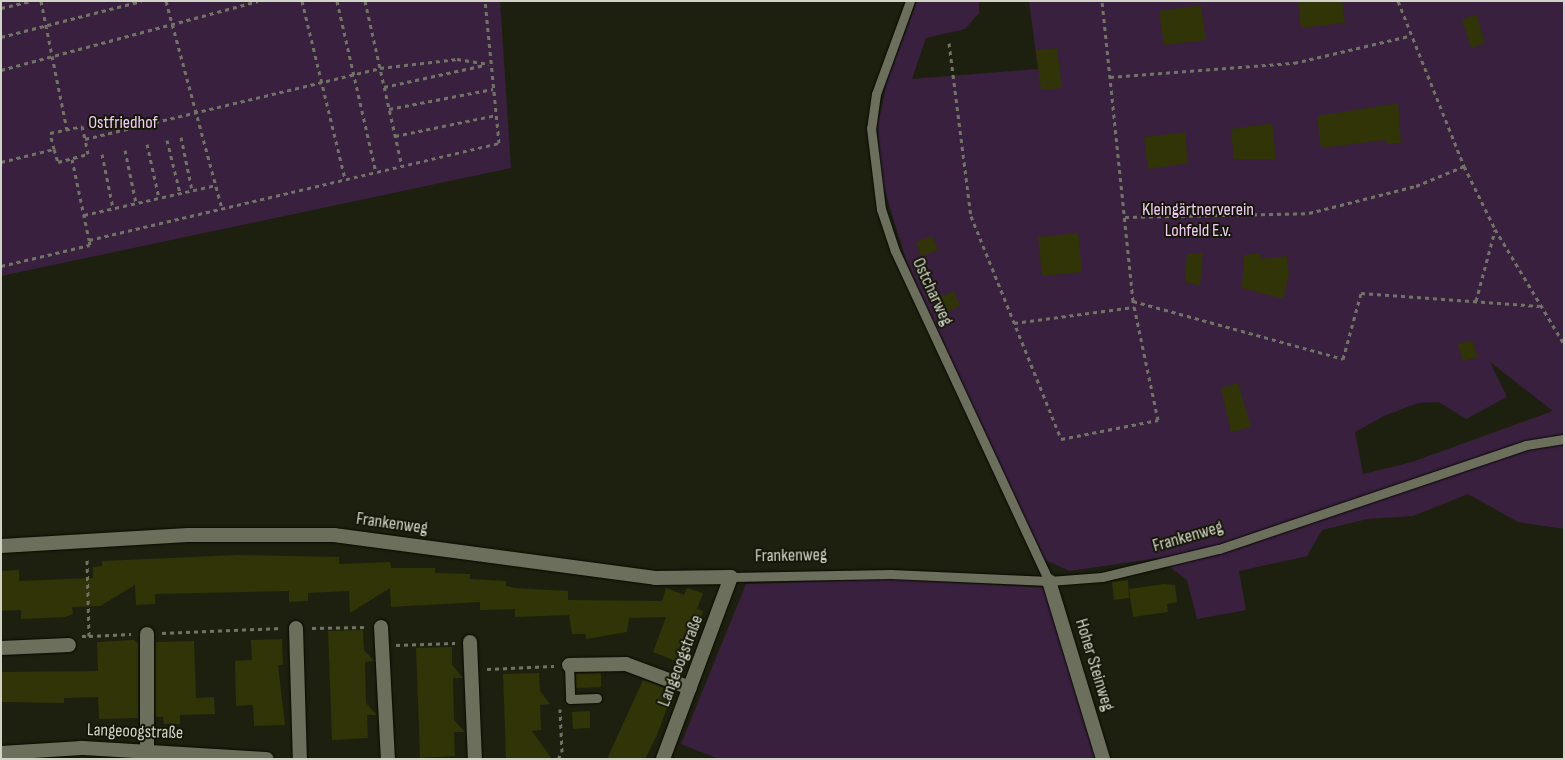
<!DOCTYPE html>
<meta charset="utf-8">
<style>
body{margin:0}
#map{position:relative;width:1565px;height:760px;overflow:hidden;background:#1d200e;font-family:"Sofia Sans Condensed",sans-serif}
div>[style]{position:absolute}
[style*='--x']{left:calc(var(--x)*1px);top:calc(var(--y)*1px);width:calc(var(--w)*1px);rotate:calc(var(--a)*1deg)}
.green>*{inset:0;background:#39203f}
.building>*{inset:0;background:#303407}
.path>*{height:3px;margin-top:-1.5px;transform-origin:0;background:repeating-linear-gradient(90deg,#717464 0 4px,transparent 0 8px)}
.roads{filter:drop-shadow(0 0 1px #080900) drop-shadow(0 0 1px #080900)}
.service>*{height:9px;margin:-4.5px;padding:0 4.5px;transform-origin:4.5px;border-radius:4.5px;background:#6c6f5b}
.minor>*{height:14px;margin:-7px;padding:0 7px;transform-origin:7px;border-radius:7px;background:#6c6f5b}
span{translate:-50% -50%;white-space:nowrap;text-align:center;line-height:1.15;-webkit-text-stroke:4px #141606;paint-order:stroke}
.park-label{font-size:18px;color:#f1caf9}
.street-label{font-size:18px;color:#d1d3c7}
.frame{position:absolute;inset:0;border:2px solid #d1d3c7;pointer-events:none}
</style>
<div id="map">
<div class="green">
<i style="clip-path:polygon(1px 1px,500px 1px,511px 168px,1px 276px)"></i>
<i style="clip-path:polygon(evenodd,917px 1px,979px 1px,979px 13px,965px 29px,926px 38px,912px 79px,1038px 69px,1029px 1px,1564px 1px,1564px 529px,1518px 522px,1468px 494px,1413px 516px,1367px 519px,1322px 530px,1307px 556px,1239px 571px,1246px 610px,1197px 619px,1187px 580px,1158px 558px,1070px 571px,1045px 560px,939px 339px,906px 260px,880px 174px,878px 124px,887px 81px,917px 1px,1490px 362px,1553px 411px,1412px 462px,1363px 474px,1355px 432px,1384px 416px,1418px 403px,1439px 402px,1466px 419px,1507px 397px,1490px 362px)"></i>
<i style="clip-path:polygon(891px 579px,1053px 588px,1107px 759px,719px 759px,681px 744px,746px 584px)"></i>
</div>
<div class="building">
<i style="clip-path:polygon(1298px 1px,1342px 1px,1345px 23px,1301px 28px)"></i>
<i style="clip-path:polygon(1201px 5px,1206px 40px,1164px 45px,1159px 11px)"></i>
<i style="clip-path:polygon(1476px 14px,1485px 43px,1471px 48px,1462px 20px)"></i>
<i style="clip-path:polygon(1057px 48px,1062px 88px,1041px 90px,1036px 50px)"></i>
<i style="clip-path:polygon(1398px 103px,1401px 143px,1386px 144px,1385px 140px,1321px 148px,1317px 116px)"></i>
<i style="clip-path:polygon(1272px 123px,1276px 159px,1234px 159px,1231px 129px)"></i>
<i style="clip-path:polygon(1185px 132px,1188px 163px,1148px 169px,1144px 137px)"></i>
<i style="clip-path:polygon(1078px 233px,1082px 272px,1042px 276px,1038px 237px)"></i>
<i style="clip-path:polygon(932px 236px,938px 250px,921px 256px,916px 242px)"></i>
<i style="clip-path:polygon(1203px 253px,1200px 286px,1185px 282px,1187px 254px)"></i>
<i style="clip-path:polygon(1260px 253px,1261px 259px,1287px 256px,1289px 276px,1283px 299px,1242px 288px,1244px 255px)"></i>
<i style="clip-path:polygon(954px 291px,960px 306px,944px 313px,937px 298px)"></i>
<i style="clip-path:polygon(1472px 340px,1478px 357px,1463px 361px,1458px 344px)"></i>
<i style="clip-path:polygon(1238px 383px,1251px 427px,1231px 432px,1221px 388px)"></i>
<i style="clip-path:polygon(237px 555px,339px 557px,339px 564px,390px 562px,391px 568px,435px 568px,435px 573px,470px 574px,470px 579px,506px 581px,506px 586px,515px 588px,568px 591px,568px 600px,662px 601px,666px 588px,684px 595px,687px 588px,703px 593px,697px 609px,703px 611px,686px 665px,653px 652px,666px 617px,629px 618px,627px 632px,586px 639px,586px 634px,572px 634px,569px 615px,515px 617px,515px 609px,480px 610px,480px 602px,391px 607px,390px 588px,350px 613px,349px 591px,308px 593px,308px 601px,289px 602px,289px 591px,155px 594px,155px 604px,136px 605px,135px 585px,100px 606px,72px 607px,73px 614px,65px 617px,21px 619px,21px 610px,1px 611px,1px 571px,19px 570px,19px 581px,93px 578px,93px 567px,102px 566px,102px 561px)"></i>
<i style="clip-path:polygon(1128px 580px,1129px 598px,1114px 600px,1112px 582px)"></i>
<i style="clip-path:polygon(1164px 584px,1175px 585px,1177px 602px,1167px 604px,1168px 612px,1133px 617px,1129px 589px)"></i>
<i style="clip-path:polygon(363px 630px,364px 650px,374px 661px,365px 662px,366px 703px,377px 715px,367px 715px,368px 738px,332px 740px,328px 631px)"></i>
<i style="clip-path:polygon(282px 639px,283px 665px,278px 665px,285px 725px,254px 726px,253px 705px,236px 706px,235px 661px,252px 660px,251px 640px)"></i>
<i style="clip-path:polygon(134px 640px,138px 643px,138px 718px,99px 719px,98px 697px,64px 698px,64px 703px,1px 702px,1px 672px,98px 671px,97px 642px)"></i>
<i style="clip-path:polygon(194px 641px,196px 698px,214px 697px,215px 714px,180px 715px,180px 724px,164px 724px,163px 717px,156px 717px,156px 642px)"></i>
<i style="clip-path:polygon(452px 647px,452px 665px,463px 678px,453px 678px,454px 720px,465px 732px,454px 732px,455px 756px,420px 758px,416px 648px)"></i>
<i style="clip-path:polygon(539px 673px,540px 691px,550px 704px,540px 705px,541px 730px,532px 731px,552px 759px,506px 759px,503px 674px)"></i>
<i style="clip-path:polygon(601px 673px,601px 687px,576px 688px,576px 674px)"></i>
<i style="clip-path:polygon(643px 680px,673px 691px,657px 735px,645px 759px,607px 759px)"></i>
<i style="clip-path:polygon(590px 711px,590px 728px,573px 729px,572px 712px)"></i>
</div>
<div class="path">
<i style="--x:41;--y:1;--w:132;--a:78.6"></i>
<i style="--x:166;--y:1;--w:215;--a:74.9"></i>
<i style="--x:302;--y:1;--w:183;--a:76.4"></i>
<i style="--x:337;--y:1;--w:175;--a:77.2"></i>
<i style="--x:365;--y:1;--w:169;--a:77.4"></i>
<i style="--x:1398;--y:1;--w:178;--a:68.2"></i>
<i style="--x:1464;--y:166;--w:70;--a:63.8"></i>
<i style="--x:1495;--y:229;--w:134;--a:59"></i>
<i style="--x:1;--y:8;--w:31;--a:-13"></i>
<i style="--x:1;--y:37;--w:145;--a:-14.4"></i>
<i style="--x:949;--y:43;--w:174;--a:82.8"></i>
<i style="--x:971;--y:216;--w:240;--a:68"></i>
<i style="--x:1061;--y:439;--w:99;--a:-11.1"></i>
<i style="--x:1158;--y:420;--w:122;--a:-101.9"></i>
<i style="--x:1133;--y:301;--w:302;--a:-95.9"></i>
<i style="--x:1;--y:70;--w:266;--a:-15"></i>
<i style="--x:1110;--y:77;--w:185;--a:-4.4"></i>
<i style="--x:1294;--y:63;--w:118;--a:-13.2"></i>
<i style="--x:384;--y:87;--w:103;--a:-12.3"></i>
<i style="--x:389;--y:109;--w:106;--a:-10.9"></i>
<i style="--x:395;--y:136;--w:103;--a:-11.7"></i>
<i style="--x:181;--y:137;--w:54;--a:78.3"></i>
<i style="--x:167;--y:140;--w:55;--a:76.2"></i>
<i style="--x:147;--y:144;--w:55;--a:77.5"></i>
<i style="--x:54;--y:149;--w:14;--a:73"></i>
<i style="--x:58;--y:162;--w:31;--a:-15"></i>
<i style="--x:88;--y:154;--w:15;--a:-101"></i>
<i style="--x:125;--y:150;--w:54;--a:78.3"></i>
<i style="--x:102;--y:154;--w:55;--a:78.5"></i>
<i style="--x:72;--y:159;--w:83;--a:78.1"></i>
<i style="--x:1;--y:162;--w:55;--a:-13.8"></i>
<i style="--x:54;--y:149;--w:16;--a:-104"></i>
<i style="--x:50;--y:133;--w:33;--a:-12"></i>
<i style="--x:82;--y:126;--w:13;--a:77"></i>
<i style="--x:85;--y:139;--w:303;--a:-13.5"></i>
<i style="--x:380;--y:68;--w:78;--a:-6.7"></i>
<i style="--x:457;--y:59;--w:32;--a:9"></i>
<i style="--x:84;--y:215;--w:135;--a:-12.8"></i>
<i style="--x:1125;--y:217;--w:184;--a:-1.2"></i>
<i style="--x:1309;--y:213;--w:110;--a:-14.2"></i>
<i style="--x:1416;--y:186;--w:52;--a:-22.6"></i>
<i style="--x:1;--y:266;--w:91;--a:-13.3"></i>
<i style="--x:90;--y:245;--w:5;--a:-101"></i>
<i style="--x:89;--y:240;--w:421;--a:-13.3"></i>
<i style="--x:499;--y:143;--w:143;--a:-95.6"></i>
<i style="--x:1133;--y:301;--w:218;--a:15.4"></i>
<i style="--x:1343;--y:359;--w:68;--a:-74.7"></i>
<i style="--x:1361;--y:293;--w:179;--a:4.2"></i>
<i style="--x:1476;--y:301;--w:73;--a:-75"></i>
<i style="--x:1014;--y:323;--w:121;--a:-7.6"></i>
<i style="--x:312;--y:628;--w:54;--a:-1.1"></i>
<i style="--x:162;--y:633;--w:119;--a:-2.4"></i>
<i style="--x:82;--y:636;--w:7;--a:0"></i>
<i style="--x:89;--y:636;--w:79;--a:-91.5"></i>
<i style="--x:89;--y:636;--w:42;--a:-2.7"></i>
<i style="--x:396;--y:645;--w:59;--a:-1.9"></i>
<i style="--x:487;--y:669;--w:67;--a:-2.6"></i>
<i style="--x:558;--y:759;--w:8;--a:-60"></i>
<i style="--x:562;--y:752;--w:43;--a:-92.7"></i>
</div>
<div class="roads">
<div class="service">
<i style="--x:910;--y:1;--w:99;--a:110.1"></i>
<i style="--x:876;--y:94;--w:34;--a:98"></i>
<i style="--x:871;--y:128;--w:82;--a:83"></i>
<i style="--x:881;--y:209;--w:44;--a:71.6"></i>
<i style="--x:895;--y:251;--w:364;--a:65"></i>
<i style="--x:731;--y:577;--w:160;--a:-1.1"></i>
<i style="--x:891;--y:574;--w:158;--a:2.5"></i>
<i style="--x:1049;--y:581;--w:53;--a:-4.3"></i>
<i style="--x:1102;--y:577;--w:120;--a:-13.5"></i>
<i style="--x:1219;--y:549;--w:324;--a:-18.7"></i>
<i style="--x:1526;--y:445;--w:38;--a:-9"></i>
<i style="--x:569;--y:665;--w:34;--a:88"></i>
<i style="--x:570;--y:699;--w:27;--a:-2"></i>
</div>
<div class="minor">
<i style="--x:1;--y:546;--w:187;--a:-3.4"></i>
<i style="--x:188;--y:535;--w:146;--a:0"></i>
<i style="--x:334;--y:535;--w:324;--a:7.6"></i>
<i style="--x:655;--y:578;--w:76;--a:-0.8"></i>
<i style="--x:731;--y:577;--w:194;--a:110.5"></i>
<i style="--x:1049;--y:581;--w:186;--a:73.1"></i>
<i style="--x:381;--y:627;--w:132;--a:87"></i>
<i style="--x:296;--y:628;--w:131;--a:88.3"></i>
<i style="--x:147;--y:634;--w:116;--a:90"></i>
<i style="--x:470;--y:642;--w:117;--a:87.6"></i>
<i style="--x:1;--y:648;--w:68;--a:-2.5"></i>
<i style="--x:569;--y:665;--w:57;--a:-1"></i>
<i style="--x:626;--y:664;--w:68;--a:20.6"></i>
<i style="--x:1;--y:753;--w:81;--a:-3.5"></i>
<i style="--x:82;--y:748;--w:185;--a:3.4"></i>
</div>
</div>
<div class="park-label">
<span style="left:123px;top:123px">Ostfriedhof</span>
<span style="left:1198px;top:221px">Kleingärtnerverein<br>Lohfeld E.v.</span>
</div>
<div class="street-label">
<span style="left:932px;top:292px;rotate:65deg">Ostcharweg</span>
<span style="left:392px;top:524px;rotate:8deg">Frankenweg</span>
<span style="left:1188px;top:537px;rotate:-16deg">Frankenweg</span>
<span style="left:791px;top:556px;rotate:-1deg">Frankenweg</span>
<span style="left:681px;top:661px;rotate:-69deg">Langeoogstraße</span>
<span style="left:1094px;top:665px;rotate:73deg">Hoher Steinweg</span>
<span style="left:135px;top:732px;rotate:2deg">Langeoogstraße</span>
</div>
<div class="frame"></div>
</div>
